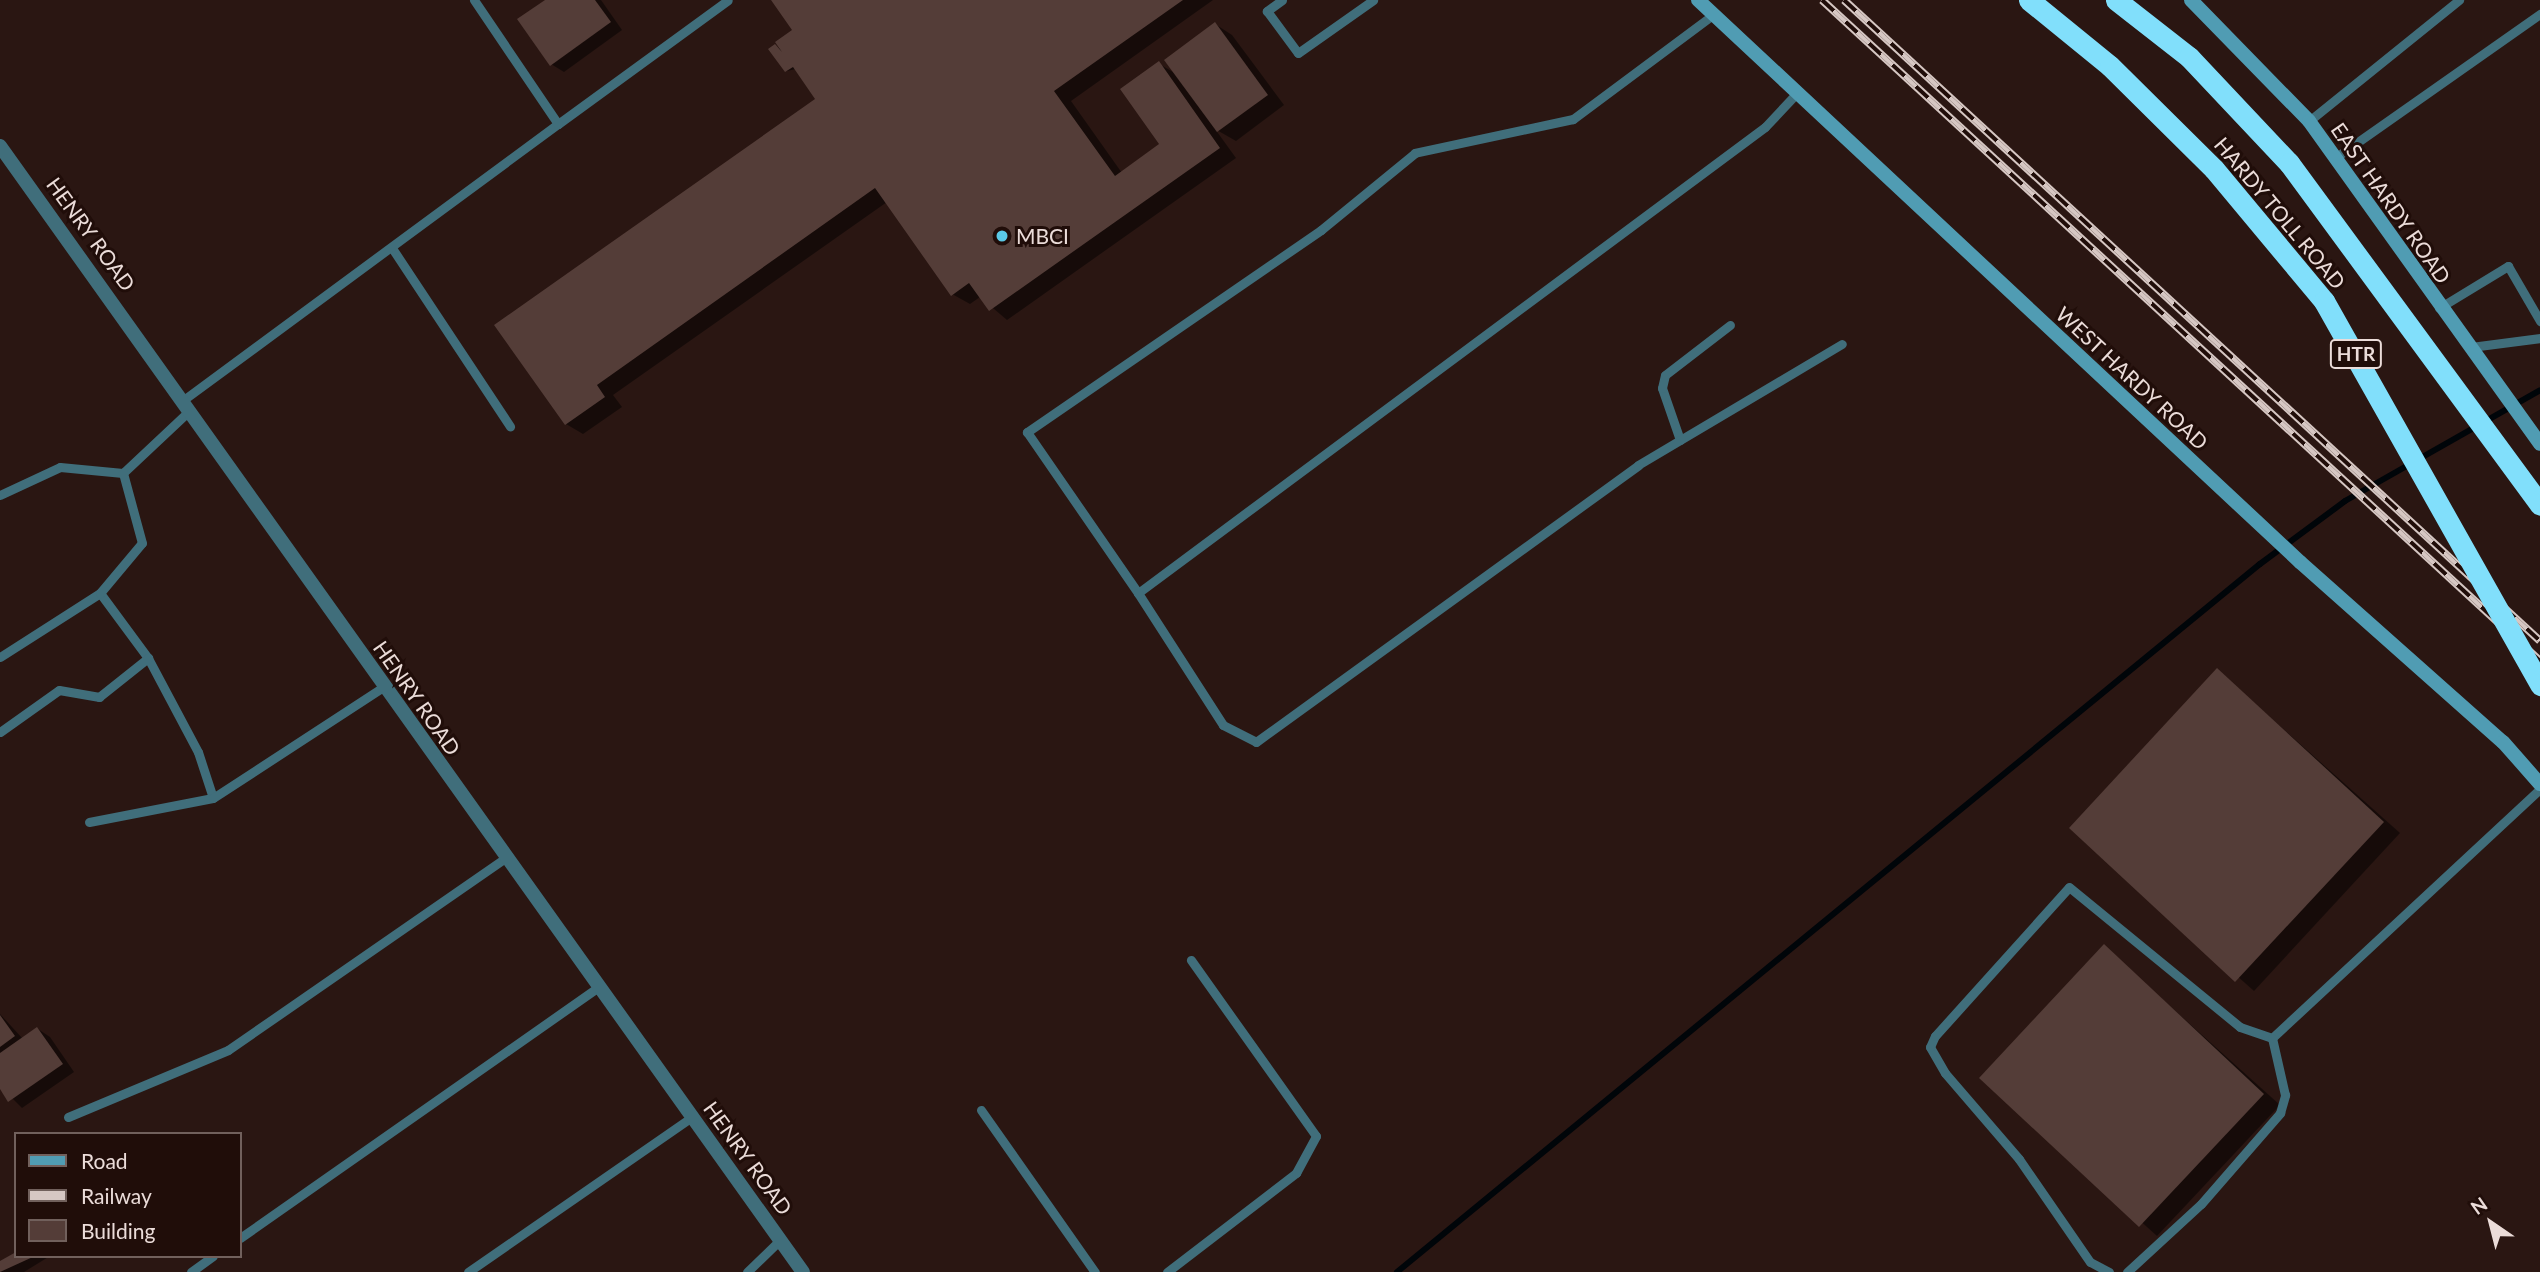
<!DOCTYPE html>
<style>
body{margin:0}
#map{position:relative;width:2540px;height:1272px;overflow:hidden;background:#2a1612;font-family:Lato,sans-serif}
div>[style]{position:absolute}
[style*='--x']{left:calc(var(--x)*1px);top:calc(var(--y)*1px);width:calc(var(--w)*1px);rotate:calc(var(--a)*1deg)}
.shadow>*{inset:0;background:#0007}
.stream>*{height:6px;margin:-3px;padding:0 3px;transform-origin:3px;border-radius:3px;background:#000509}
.building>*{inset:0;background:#543d38}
.service>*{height:9px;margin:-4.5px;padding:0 4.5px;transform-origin:4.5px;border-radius:4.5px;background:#406e7b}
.tertiary>*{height:14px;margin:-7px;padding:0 7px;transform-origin:7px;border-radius:7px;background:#406e7b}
.secondary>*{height:14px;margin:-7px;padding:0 7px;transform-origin:7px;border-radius:7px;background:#509cb3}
.motorway>*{height:21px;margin:-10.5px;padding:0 10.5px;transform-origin:10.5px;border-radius:10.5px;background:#81dffb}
.rail>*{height:8px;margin-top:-4px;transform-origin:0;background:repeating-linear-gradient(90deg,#200d09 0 16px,#d6c7c3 0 32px);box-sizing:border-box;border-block:2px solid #d6c7c3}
.motorway-bridge>*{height:21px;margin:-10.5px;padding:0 10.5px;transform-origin:10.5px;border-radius:10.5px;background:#81dffb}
.dots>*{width:19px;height:19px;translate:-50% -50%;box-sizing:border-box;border:4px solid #200d09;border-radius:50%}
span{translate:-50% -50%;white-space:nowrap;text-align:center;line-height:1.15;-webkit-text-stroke:6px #200d09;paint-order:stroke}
.shield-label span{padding:2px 5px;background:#200d09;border:2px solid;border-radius:5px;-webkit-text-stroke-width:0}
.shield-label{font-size:19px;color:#ebdcd9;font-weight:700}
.street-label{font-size:21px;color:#ebdcd9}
.poi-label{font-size:21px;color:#ebdcd9}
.left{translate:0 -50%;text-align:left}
.legend{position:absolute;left:14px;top:1132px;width:228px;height:126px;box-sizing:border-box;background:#200d09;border:2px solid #71605c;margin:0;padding:9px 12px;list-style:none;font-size:21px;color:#ebdcd9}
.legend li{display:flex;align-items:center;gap:14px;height:35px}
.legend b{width:35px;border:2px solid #71605c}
.north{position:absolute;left:2456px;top:1188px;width:70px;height:70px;-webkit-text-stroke:5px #200d09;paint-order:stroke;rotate:325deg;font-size:19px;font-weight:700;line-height:28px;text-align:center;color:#ebdcd9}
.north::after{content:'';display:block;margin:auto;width:24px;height:32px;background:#ebdcd9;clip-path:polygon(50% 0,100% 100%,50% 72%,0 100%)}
</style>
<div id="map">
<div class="shadow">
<i style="clip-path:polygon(548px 0,601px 0,622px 30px,564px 72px,551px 64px)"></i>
<i style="clip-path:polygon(774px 0,1213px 0,1071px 101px,1122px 173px,1162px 144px,1159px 64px,1175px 73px,1215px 24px,1232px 35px,1284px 105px,1236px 141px,1215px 129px,1236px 158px,1007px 320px,980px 297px,970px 304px,952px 294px,887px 202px,613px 395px,622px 407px,583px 434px,566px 424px,818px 99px,796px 69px,787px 71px,775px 46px,783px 50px,795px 31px)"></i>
<i style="clip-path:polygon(2217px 670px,2400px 833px,2254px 991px,2071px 828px)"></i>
<i style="clip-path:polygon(2104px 947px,2280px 1105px,2157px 1236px,1982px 1078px)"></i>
<i style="clip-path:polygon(0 1014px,23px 1039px,38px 1029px,50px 1037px,74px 1072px,22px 1108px,0 1086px)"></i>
<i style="clip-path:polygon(16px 1256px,50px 1256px,24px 1272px,0 1272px,0 1263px)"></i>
</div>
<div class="stream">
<i style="--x:1397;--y:1272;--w:1116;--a:-39.37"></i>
<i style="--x:2260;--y:564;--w:106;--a:-36.5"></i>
<i style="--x:2345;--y:501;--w:224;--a:-29.6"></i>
</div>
<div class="building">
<i style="clip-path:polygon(545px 0,595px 0,611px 22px,550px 66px,517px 19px)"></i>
<i style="clip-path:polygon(771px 0,1183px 0,1054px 91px,1115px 176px,1159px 144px,1120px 89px,1159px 61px,1220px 148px,989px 311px,969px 283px,951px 296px,875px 188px,597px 385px,605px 397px,565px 425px,494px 325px,815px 99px,793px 67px,785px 72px,768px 49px,775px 44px,782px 52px,775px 42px,792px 30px)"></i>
<i style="clip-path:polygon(1215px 22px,1268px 95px,1217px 132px,1164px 60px)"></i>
<i style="clip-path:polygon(2217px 668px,2384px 822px,2235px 982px,2069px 828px)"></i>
<i style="clip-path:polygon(2104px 944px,2264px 1094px,2139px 1227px,1979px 1078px)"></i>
<i style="clip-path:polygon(0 1015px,15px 1036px,0 1047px)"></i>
<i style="clip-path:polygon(37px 1027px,63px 1064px,8px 1102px,0 1089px,0 1053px)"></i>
<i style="clip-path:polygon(16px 1252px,35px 1256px,0 1272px,0 1261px)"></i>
</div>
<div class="service">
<i style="--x:1282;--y:0;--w:19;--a:144"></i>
<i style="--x:1267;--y:11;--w:52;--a:53.6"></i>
<i style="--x:1298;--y:53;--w:92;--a:-35.2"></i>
<i style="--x:1714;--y:14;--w:176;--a:143.3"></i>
<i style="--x:1573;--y:119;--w:162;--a:167.9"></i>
<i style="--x:1415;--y:153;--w:122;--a:140.7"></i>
<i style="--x:1321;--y:230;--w:357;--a:145.5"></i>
<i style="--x:1027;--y:432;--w:196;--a:55.4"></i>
<i style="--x:1138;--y:593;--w:781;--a:-36.62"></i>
<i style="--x:1765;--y:127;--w:44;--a:-46.8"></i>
<i style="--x:2309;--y:121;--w:193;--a:-38.9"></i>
<i style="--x:558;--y:124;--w:210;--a:-36.1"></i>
<i style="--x:2335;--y:158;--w:251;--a:-35.1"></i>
<i style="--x:392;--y:248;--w:214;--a:56.5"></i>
<i style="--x:2439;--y:308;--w:81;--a:-31.3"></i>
<i style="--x:2508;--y:266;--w:64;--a:59.8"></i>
<i style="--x:2471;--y:347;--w:70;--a:-7.4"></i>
<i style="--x:182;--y:401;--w:467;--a:-36.4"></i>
<i style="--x:558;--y:124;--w:150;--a:-124.1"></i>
<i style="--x:1680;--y:440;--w:55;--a:-109.1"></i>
<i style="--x:1662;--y:388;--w:13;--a:-77"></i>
<i style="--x:1665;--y:375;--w:82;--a:-37.6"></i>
<i style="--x:0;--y:495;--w:66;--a:-25"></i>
<i style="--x:60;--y:467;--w:63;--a:5.4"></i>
<i style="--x:123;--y:473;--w:92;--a:-43.2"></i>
<i style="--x:100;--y:593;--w:81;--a:53.6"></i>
<i style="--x:148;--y:658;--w:106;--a:62"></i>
<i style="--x:198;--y:752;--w:48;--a:71.9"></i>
<i style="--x:1138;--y:593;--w:157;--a:57.2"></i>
<i style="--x:1223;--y:725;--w:37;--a:27"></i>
<i style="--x:1256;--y:742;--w:472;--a:-35.9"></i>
<i style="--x:1638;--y:465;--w:237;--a:-30.7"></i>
<i style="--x:0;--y:657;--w:119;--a:-32.6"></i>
<i style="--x:100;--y:593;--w:65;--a:-50"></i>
<i style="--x:142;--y:543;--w:73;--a:-105.2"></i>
<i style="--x:0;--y:732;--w:72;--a:-35.4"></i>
<i style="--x:59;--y:690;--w:41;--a:9.9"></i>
<i style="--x:99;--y:697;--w:63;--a:-38.5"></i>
<i style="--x:89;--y:822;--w:126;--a:-11"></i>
<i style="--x:213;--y:798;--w:205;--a:-33.1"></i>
<i style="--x:981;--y:1110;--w:198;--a:54.9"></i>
<i style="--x:68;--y:1117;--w:173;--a:-22.7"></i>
<i style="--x:228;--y:1050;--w:341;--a:-34.7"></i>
<i style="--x:240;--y:1238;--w:438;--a:-35"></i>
<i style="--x:191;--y:1272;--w:27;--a:-36"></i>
<i style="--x:468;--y:1272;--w:272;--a:-34.7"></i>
<i style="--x:747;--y:1272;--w:47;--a:-44.1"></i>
<i style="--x:1167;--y:1272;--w:163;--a:-37.5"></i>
<i style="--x:1296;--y:1173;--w:42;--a:-61.6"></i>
<i style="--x:1316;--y:1136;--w:216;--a:-125.4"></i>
<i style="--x:2109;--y:1272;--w:21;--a:-152"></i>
<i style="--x:2090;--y:1262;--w:125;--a:-124.6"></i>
<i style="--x:2019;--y:1159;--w:113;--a:-130.7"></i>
<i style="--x:1945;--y:1073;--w:30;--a:-120"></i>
<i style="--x:1930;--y:1047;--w:12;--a:-66"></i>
<i style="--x:1935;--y:1036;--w:200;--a:-48"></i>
<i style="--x:2069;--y:887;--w:221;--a:39.3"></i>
<i style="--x:2240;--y:1027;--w:34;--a:19"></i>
<i style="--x:2272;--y:1038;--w:366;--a:-42.9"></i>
<i style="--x:2127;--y:1272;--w:100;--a:-42.6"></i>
<i style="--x:2201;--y:1204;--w:121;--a:-49"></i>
<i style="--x:2280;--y:1113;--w:19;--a:-74"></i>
<i style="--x:2285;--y:1095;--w:58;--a:-102.8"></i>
</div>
<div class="tertiary">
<i style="--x:0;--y:146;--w:1383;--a:54.51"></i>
</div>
<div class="secondary">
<i style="--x:1698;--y:0;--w:824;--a:43.03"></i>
<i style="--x:2300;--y:562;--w:271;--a:41.6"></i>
<i style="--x:2503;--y:742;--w:56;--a:48.6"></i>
<i style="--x:2191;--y:0;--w:169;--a:45.7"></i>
<i style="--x:2309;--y:121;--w:397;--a:54.4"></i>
</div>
<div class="motorway">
<i style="--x:2029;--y:0;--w:104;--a:39.2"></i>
<i style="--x:2116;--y:0;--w:93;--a:38"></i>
<i style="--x:2189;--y:57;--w:146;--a:46.7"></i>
<i style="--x:2289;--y:163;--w:424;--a:53.7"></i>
</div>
<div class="rail">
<i style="--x:1822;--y:0;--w:976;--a:42.63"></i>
<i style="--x:1844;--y:0;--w:946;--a:42.64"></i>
</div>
<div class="motorway-bridge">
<i style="--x:2110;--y:66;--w:146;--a:44.7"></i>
<i style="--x:2214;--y:169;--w:172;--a:50.2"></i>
<i style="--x:2324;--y:301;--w:441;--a:60.6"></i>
</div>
<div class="dots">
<i style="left:1002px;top:236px;background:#5bc8e6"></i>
</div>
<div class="shield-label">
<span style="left:2356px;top:354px">HTR</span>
</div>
<div class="street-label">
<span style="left:2391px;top:203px;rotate:55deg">EAST HARDY ROAD</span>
<span style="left:2280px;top:213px;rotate:50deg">HARDY TOLL ROAD</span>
<span style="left:91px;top:234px;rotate:54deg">HENRY ROAD</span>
<span style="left:2132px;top:378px;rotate:43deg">WEST HARDY ROAD</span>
<span style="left:417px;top:698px;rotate:55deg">HENRY ROAD</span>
<span style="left:748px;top:1158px;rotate:54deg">HENRY ROAD</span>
</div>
<div class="poi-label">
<span class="left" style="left:1016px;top:236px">MBCI</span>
</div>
<ul class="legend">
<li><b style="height:9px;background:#509cb3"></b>Road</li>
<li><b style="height:9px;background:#d6c7c3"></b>Railway</li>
<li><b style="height:19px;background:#543d38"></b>Building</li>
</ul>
<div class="north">N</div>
</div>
